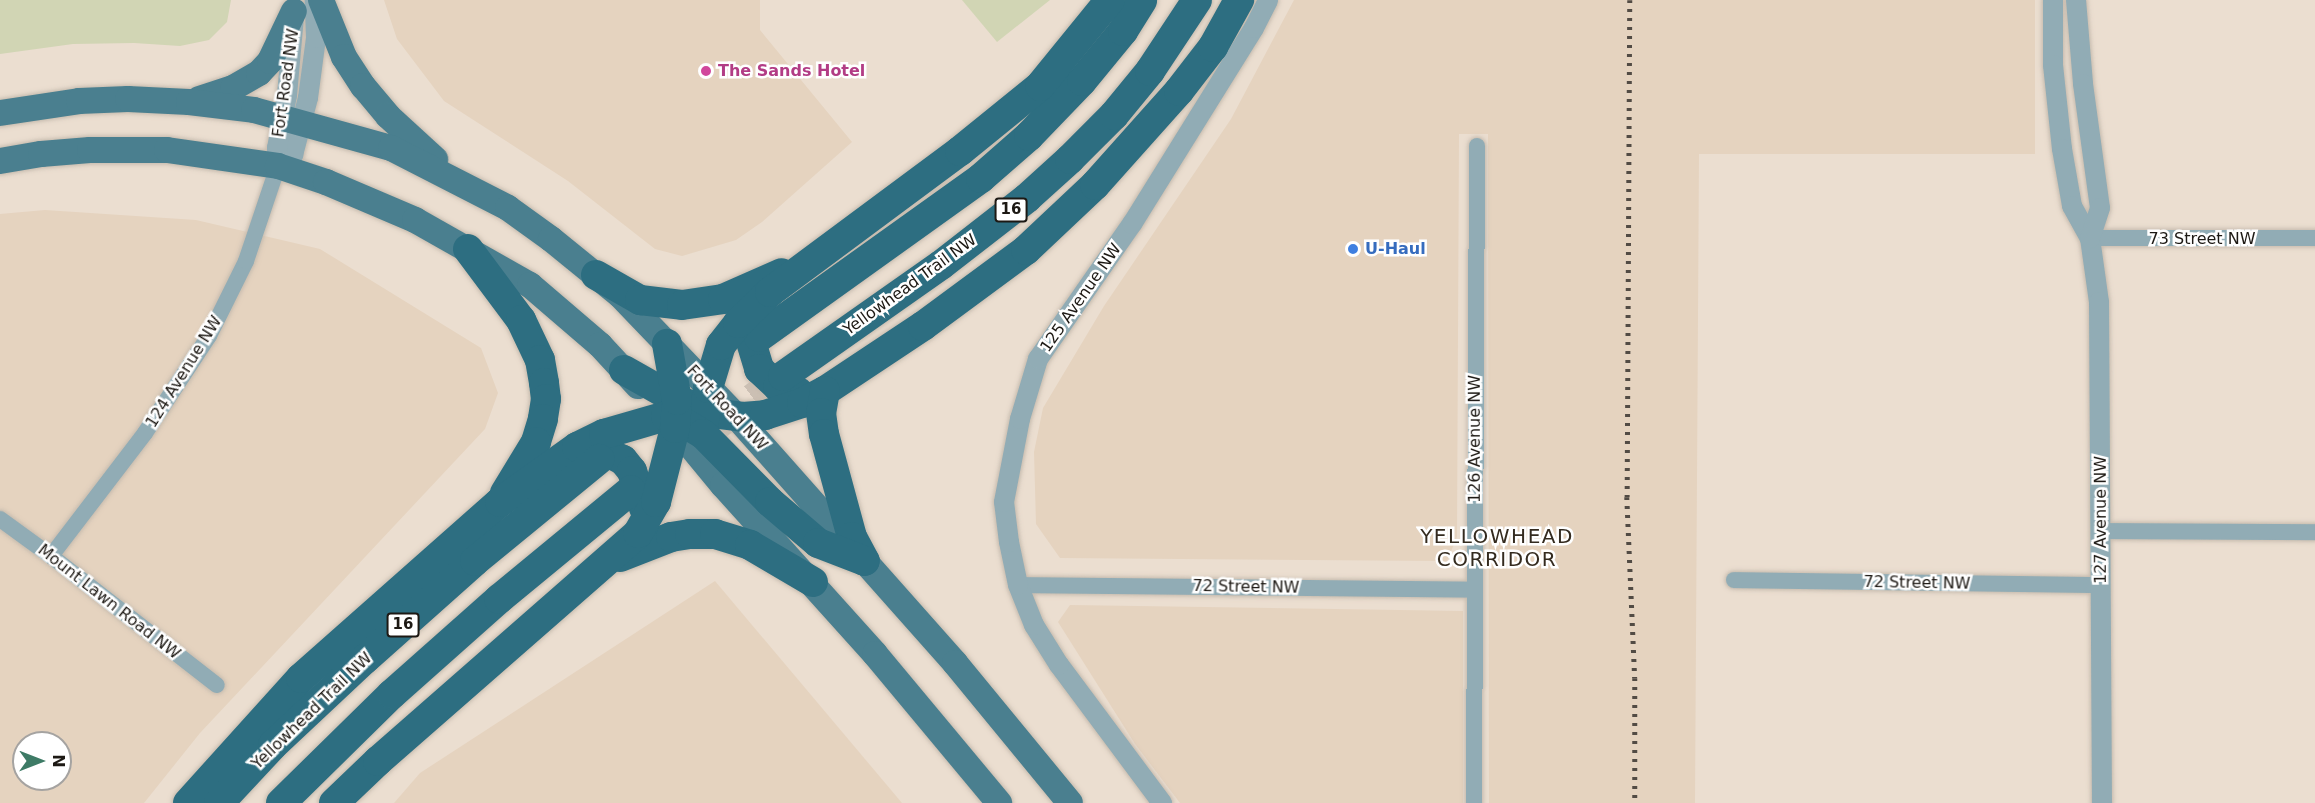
<!DOCTYPE html>
<style>
body{margin:0}
#map{position:relative;width:2315px;height:803px;overflow:hidden;background:#ebded0;font-family:"DejaVu Sans",sans-serif}
div>[style]{position:absolute}
[style*='--x']{left:calc(var(--x)*1px);top:calc(var(--y)*1px);width:calc(var(--w)*1px);rotate:calc(var(--a)*1deg)}
.built>*{inset:0;background:#e5d3bf}
.green>*{inset:0;background:#d1d5b4}
.motorway-tunnel>*{height:30px;margin-top:-15px;transform-origin:0;background:repeating-linear-gradient(90deg,#ccc0b4 0 30px,transparent 0 45px)}
.roads{filter:drop-shadow(0 0 2px #c6bbae) drop-shadow(0 0 2px #c6bbae)}
.minor>*{height:16px;margin:-8px;padding:0 8px;transform-origin:8px;border-radius:8px;background:#91acb5}
.tertiary>*{height:20px;margin:-10px;padding:0 10px;transform-origin:10px;border-radius:10px;background:#91acb5}
.primary>*{height:26px;margin:-13px;padding:0 13px;transform-origin:13px;border-radius:13px;background:#4a7f8f}
.motorway>*{height:30px;margin:-15px;padding:0 15px;transform-origin:15px;border-radius:15px;background:#2d6e81}
.rail>*{height:4.5px;margin-top:-2.25px;transform-origin:0;background:repeating-linear-gradient(90deg,#524b44 0 3px,transparent 0 9px)}
.dots>*{width:16px;height:16px;translate:-50% -50%;box-sizing:border-box;border:3px solid #fff;border-radius:50%}
span{translate:-50% -50%;white-space:nowrap;text-align:center;line-height:1.15;-webkit-text-stroke:5px #fff;paint-order:stroke}
.shield-label span{padding:2px 4px;background:#fff;border:2px solid;border-radius:4px;-webkit-text-stroke-width:0}
.shield-label{font-size:15px;color:#1d1914;font-weight:700}
.hotel-label{font-size:16px;color:#b23c85;font-weight:700}
.left{translate:0 -50%;text-align:left}
.street-label{font-size:16px;color:#1d1914}
.shop-label{font-size:16px;color:#366cbe;font-weight:700}
.quarter-label{font-size:20px;color:#342b1f;letter-spacing:1.5px}
.north{position:absolute;left:12px;top:731px;width:60px;height:60px;box-sizing:border-box;background:#fff;border:2px solid #a5a3a1;border-radius:50%;rotate:90deg;font-size:16px;font-weight:700;line-height:24px;text-align:center;color:#1d1914}
.north::after{content:'';display:block;margin:auto;width:21px;height:27px;background:#3e7b66;clip-path:polygon(50% 0,100% 100%,50% 72%,0 100%)}
</style>
<div id="map">
<div class="built">
<i style="clip-path:polygon(384px 0,760px 0,760px 30px,852px 142px,762px 222px,736px 240px,682px 256px,655px 249px,568px 181px,444px 101px,397px 39px)"></i>
<i style="clip-path:polygon(1294px 0,2035px 0,2035px 154px,1699px 154px,1695px 803px,1489px 803px,1488px 134px,1459px 134px,1457px 537px,1447px 561px,1060px 558px,1036px 524px,1034px 452px,1043px 408px,1104px 306px,1231px 119px)"></i>
<i style="clip-path:polygon(evenodd,45px 210px,196px 220px,320px 249px,481px 348px,498px 393px,485px 429px,200px 733px,144px 803px,0 803px,0 214px,45px 210px,24px 743px,60px 743px,60px 779px,24px 779px,24px 743px)"></i>
<i style="clip-path:polygon(715px 581px,902px 803px,394px 803px,420px 773px)"></i>
<i style="clip-path:polygon(1070px 605px,1463px 611px,1463px 803px,1180px 803px,1135px 744px,1058px 622px)"></i>
</div>
<div class="green">
<i style="clip-path:polygon(0 0,231px 0,227px 22px,209px 40px,180px 46px,134px 43px,73px 44px,0 54px)"></i>
<i style="clip-path:polygon(962px 0,1050px 0,997px 42px)"></i>
</div>
<div class="motorway-tunnel">
<i style="--x:717;--y:425;--w:82;--a:-36.6"></i>
</div>
<div class="roads">
<div class="minor">
<i style="--x:2090;--y:238;--w:225;--a:0"></i>
<i style="--x:0;--y:519;--w:63;--a:36"></i>
<i style="--x:51;--y:556;--w:210;--a:37.9"></i>
<i style="--x:2101;--y:531;--w:214;--a:0.3"></i>
<i style="--x:51;--y:556;--w:155;--a:-52.6"></i>
<i style="--x:145;--y:433;--w:116;--a:-56.6"></i>
<i style="--x:209;--y:336;--w:84;--a:-63.7"></i>
<i style="--x:246;--y:261;--w:100;--a:-71.4"></i>
<i style="--x:1734;--y:580;--w:367;--a:0.8"></i>
<i style="--x:1018;--y:585;--w:456;--a:0.6"></i>
<i style="--x:1474;--y:803;--w:657;--a:-89.74"></i>
</div>
<div class="tertiary">
<i style="--x:2053;--y:0;--w:65;--a:90"></i>
<i style="--x:2053;--y:65;--w:84;--a:83.9"></i>
<i style="--x:2062;--y:149;--w:58;--a:80"></i>
<i style="--x:2072;--y:206;--w:37;--a:61"></i>
<i style="--x:2090;--y:238;--w:65;--a:82"></i>
<i style="--x:2099;--y:302;--w:501;--a:89.66"></i>
<i style="--x:2076;--y:0;--w:84;--a:85.2"></i>
<i style="--x:2083;--y:84;--w:125;--a:82.2"></i>
<i style="--x:2100;--y:208;--w:32;--a:108"></i>
<i style="--x:278;--y:166;--w:19;--a:-36"></i>
<i style="--x:293;--y:155;--w:59;--a:-75.3"></i>
<i style="--x:308;--y:98;--w:61;--a:-82.4"></i>
<i style="--x:316;--y:38;--w:38;--a:-92"></i>
<i style="--x:278;--y:166;--w:18;--a:-93"></i>
<i style="--x:277;--y:148;--w:54;--a:-79.3"></i>
<i style="--x:287;--y:95;--w:78;--a:-84.9"></i>
<i style="--x:1162;--y:803;--w:172;--a:-126.7"></i>
<i style="--x:1059;--y:665;--w:47;--a:-122"></i>
<i style="--x:1034;--y:625;--w:43;--a:-111.8"></i>
<i style="--x:1018;--y:585;--w:44;--a:-101.8"></i>
<i style="--x:1009;--y:542;--w:40;--a:-97.1"></i>
<i style="--x:1004;--y:502;--w:85;--a:-79.1"></i>
<i style="--x:1020;--y:419;--w:63;--a:-73.3"></i>
<i style="--x:1038;--y:359;--w:165;--a:-55.2"></i>
<i style="--x:1132;--y:224;--w:231;--a:-58.1"></i>
<i style="--x:1254;--y:28;--w:31;--a:-63"></i>
</div>
<div class="primary">
<i style="--x:321;--y:0;--w:61;--a:68"></i>
<i style="--x:344;--y:57;--w:35;--a:57"></i>
<i style="--x:363;--y:86;--w:39;--a:50"></i>
<i style="--x:388;--y:116;--w:64;--a:42.5"></i>
<i style="--x:199;--y:99;--w:36;--a:-18"></i>
<i style="--x:233;--y:88;--w:30;--a:-30"></i>
<i style="--x:259;--y:73;--w:16;--a:-47"></i>
<i style="--x:270;--y:61;--w:55;--a:-64.4"></i>
<i style="--x:0;--y:113;--w:80;--a:-8.6"></i>
<i style="--x:79;--y:101;--w:49;--a:-2.3"></i>
<i style="--x:128;--y:99;--w:61;--a:2.8"></i>
<i style="--x:189;--y:102;--w:65;--a:7"></i>
<i style="--x:254;--y:110;--w:142;--a:15.5"></i>
<i style="--x:391;--y:148;--w:131;--a:27.1"></i>
<i style="--x:508;--y:208;--w:53;--a:35.8"></i>
<i style="--x:551;--y:239;--w:89;--a:39.1"></i>
<i style="--x:620;--y:295;--w:166;--a:46.2"></i>
<i style="--x:735;--y:415;--w:332;--a:48.4"></i>
<i style="--x:955;--y:663;--w:181;--a:50.6"></i>
<i style="--x:0;--y:161;--w:42;--a:-9.7"></i>
<i style="--x:41;--y:154;--w:49;--a:-4.7"></i>
<i style="--x:90;--y:150;--w:77;--a:0"></i>
<i style="--x:167;--y:150;--w:112;--a:8.2"></i>
<i style="--x:278;--y:166;--w:51;--a:18.4"></i>
<i style="--x:326;--y:182;--w:97;--a:23.1"></i>
<i style="--x:415;--y:220;--w:132;--a:29.5"></i>
<i style="--x:530;--y:285;--w:92;--a:40.6"></i>
<i style="--x:600;--y:345;--w:56;--a:47.2"></i>
<i style="--x:665;--y:415;--w:91;--a:50.4"></i>
<i style="--x:723;--y:485;--w:227;--a:48"></i>
<i style="--x:875;--y:654;--w:194;--a:50.2"></i>
</div>
<div class="motorway">
<i style="--x:468;--y:249;--w:89;--a:53.3"></i>
<i style="--x:521;--y:320;--w:44;--a:64.6"></i>
<i style="--x:540;--y:360;--w:23;--a:80"></i>
<i style="--x:544;--y:383;--w:16;--a:83"></i>
<i style="--x:546;--y:399;--w:20;--a:99"></i>
<i style="--x:543;--y:419;--w:24;--a:107"></i>
<i style="--x:536;--y:442;--w:60;--a:121.3"></i>
<i style="--x:596;--y:275;--w:51;--a:29.6"></i>
<i style="--x:640;--y:300;--w:42;--a:6.8"></i>
<i style="--x:682;--y:305;--w:41;--a:-8.3"></i>
<i style="--x:723;--y:299;--w:64;--a:-23.8"></i>
<i style="--x:753;--y:320;--w:13;--a:113"></i>
<i style="--x:748;--y:332;--w:39;--a:73"></i>
<i style="--x:759;--y:369;--w:26;--a:43"></i>
<i style="--x:778;--y:387;--w:21;--a:14"></i>
<i style="--x:759;--y:337;--w:273;--a:-35.6"></i>
<i style="--x:981;--y:178;--w:64;--a:-41.2"></i>
<i style="--x:1029;--y:136;--w:76;--a:-46.1"></i>
<i style="--x:1082;--y:81;--w:65;--a:-50.6"></i>
<i style="--x:1123;--y:31;--w:36;--a:-58"></i>
<i style="--x:624;--y:370;--w:61;--a:29.5"></i>
<i style="--x:677;--y:400;--w:37;--a:20"></i>
<i style="--x:712;--y:413;--w:31;--a:7"></i>
<i style="--x:743;--y:417;--w:22;--a:-5"></i>
<i style="--x:765;--y:415;--w:39;--a:-18"></i>
<i style="--x:802;--y:403;--w:26;--a:-28"></i>
<i style="--x:825;--y:391;--w:118;--a:-33.6"></i>
<i style="--x:923;--y:326;--w:128;--a:-36.4"></i>
<i style="--x:1026;--y:250;--w:95;--a:-43.3"></i>
<i style="--x:1095;--y:185;--w:126;--a:-48.2"></i>
<i style="--x:1179;--y:91;--w:56;--a:-52.3"></i>
<i style="--x:1213;--y:47;--w:54;--a:-61"></i>
<i style="--x:783;--y:376;--w:193;--a:-35.1"></i>
<i style="--x:941;--y:265;--w:109;--a:-37.9"></i>
<i style="--x:1027;--y:198;--w:58;--a:-42.2"></i>
<i style="--x:1070;--y:159;--w:62;--a:-45"></i>
<i style="--x:1114;--y:115;--w:57;--a:-50.7"></i>
<i style="--x:1150;--y:71;--w:85;--a:-56.5"></i>
<i style="--x:825;--y:391;--w:22;--a:100"></i>
<i style="--x:821;--y:413;--w:21;--a:82"></i>
<i style="--x:824;--y:434;--w:107;--a:74.8"></i>
<i style="--x:852;--y:537;--w:27;--a:62"></i>
<i style="--x:703;--y:429;--w:41;--a:-83"></i>
<i style="--x:708;--y:388;--w:45;--a:-73.2"></i>
<i style="--x:721;--y:345;--w:28;--a:-52"></i>
<i style="--x:738;--y:323;--w:45;--a:-44.1"></i>
<i style="--x:770;--y:292;--w:237;--a:-36.6"></i>
<i style="--x:960;--y:151;--w:103;--a:-39.1"></i>
<i style="--x:1040;--y:86;--w:111;--a:-50.9"></i>
<i style="--x:583;--y:447;--w:14;--a:0"></i>
<i style="--x:597;--y:447;--w:29;--a:27"></i>
<i style="--x:623;--y:460;--w:14;--a:51"></i>
<i style="--x:632;--y:471;--w:39;--a:72"></i>
<i style="--x:620;--y:557;--w:55;--a:-21.4"></i>
<i style="--x:671;--y:537;--w:19;--a:-9"></i>
<i style="--x:690;--y:534;--w:25;--a:0"></i>
<i style="--x:715;--y:534;--w:37;--a:17"></i>
<i style="--x:750;--y:545;--w:73;--a:30.4"></i>
<i style="--x:188;--y:803;--w:169;--a:-47.9"></i>
<i style="--x:301;--y:678;--w:266;--a:-41.5"></i>
<i style="--x:500;--y:502;--w:95;--a:-35.5"></i>
<i style="--x:577;--y:447;--w:30;--a:-26"></i>
<i style="--x:604;--y:434;--w:65;--a:-16.2"></i>
<i style="--x:666;--y:416;--w:10;--a:11"></i>
<i style="--x:676;--y:418;--w:31;--a:31"></i>
<i style="--x:703;--y:434;--w:95;--a:45.4"></i>
<i style="--x:770;--y:502;--w:63;--a:40.5"></i>
<i style="--x:818;--y:543;--w:50;--a:21"></i>
<i style="--x:219;--y:803;--w:79;--a:-47"></i>
<i style="--x:273;--y:745;--w:126;--a:-43.1"></i>
<i style="--x:365;--y:659;--w:147;--a:-41.7"></i>
<i style="--x:475;--y:561;--w:161;--a:-39.4"></i>
<i style="--x:281;--y:803;--w:156;--a:-44.5"></i>
<i style="--x:392;--y:694;--w:143;--a:-41.6"></i>
<i style="--x:499;--y:599;--w:171;--a:-39.5"></i>
<i style="--x:334;--y:803;--w:61;--a:-43.7"></i>
<i style="--x:378;--y:761;--w:346;--a:-41.2"></i>
<i style="--x:638;--y:533;--w:36;--a:-60"></i>
<i style="--x:656;--y:502;--w:76;--a:-75.6"></i>
<i style="--x:675;--y:428;--w:28;--a:-86"></i>
<i style="--x:677;--y:400;--w:57;--a:-100.1"></i>
</div>
</div>
<div class="rail">
<i style="--x:1630;--y:0;--w:497;--a:90.3"></i>
<i style="--x:1627;--y:497;--w:181;--a:87.5"></i>
<i style="--x:1635;--y:678;--w:125;--a:90"></i>
</div>
<div class="dots">
<i style="left:706px;top:71px;background:#d1479c"></i>
<i style="left:1353px;top:249px;background:#3f7fe0"></i>
</div>
<div class="shield-label">
<span style="left:1011px;top:210px">16</span>
<span style="left:403px;top:625px">16</span>
</div>
<div class="hotel-label">
<span class="left" style="left:718px;top:71px">The Sands Hotel</span>
</div>
<div class="street-label">
<span style="left:286px;top:83px;rotate:-82deg">Fort Road NW</span>
<span style="left:2202px;top:239px">73 Street NW</span>
<span style="left:910px;top:285px;rotate:-36deg">Yellowhead Trail NW</span>
<span style="left:1081px;top:298px;rotate:-55deg">125 Avenue NW</span>
<span style="left:184px;top:372px;rotate:-58deg">124 Avenue NW</span>
<span style="left:727px;top:408px;rotate:47deg">Fort Road NW</span>
<span style="left:1475px;top:439px;rotate:-90deg">126 Avenue NW</span>
<span style="left:2101px;top:520px;rotate:-90deg">127 Avenue NW</span>
<span style="left:1917px;top:583px;rotate:1deg">72 Street NW</span>
<span style="left:1246px;top:587px;rotate:1deg">72 Street NW</span>
<span style="left:109px;top:602px;rotate:38deg">Mount Lawn Road NW</span>
<span style="left:312px;top:711px;rotate:-44deg">Yellowhead Trail NW</span>
</div>
<div class="shop-label">
<span class="left" style="left:1365px;top:249px">U-Haul</span>
</div>
<div class="quarter-label">
<span style="left:1497px;top:548px">YELLOWHEAD<br>CORRIDOR</span>
</div>
<div class="north">N</div>
</div>
